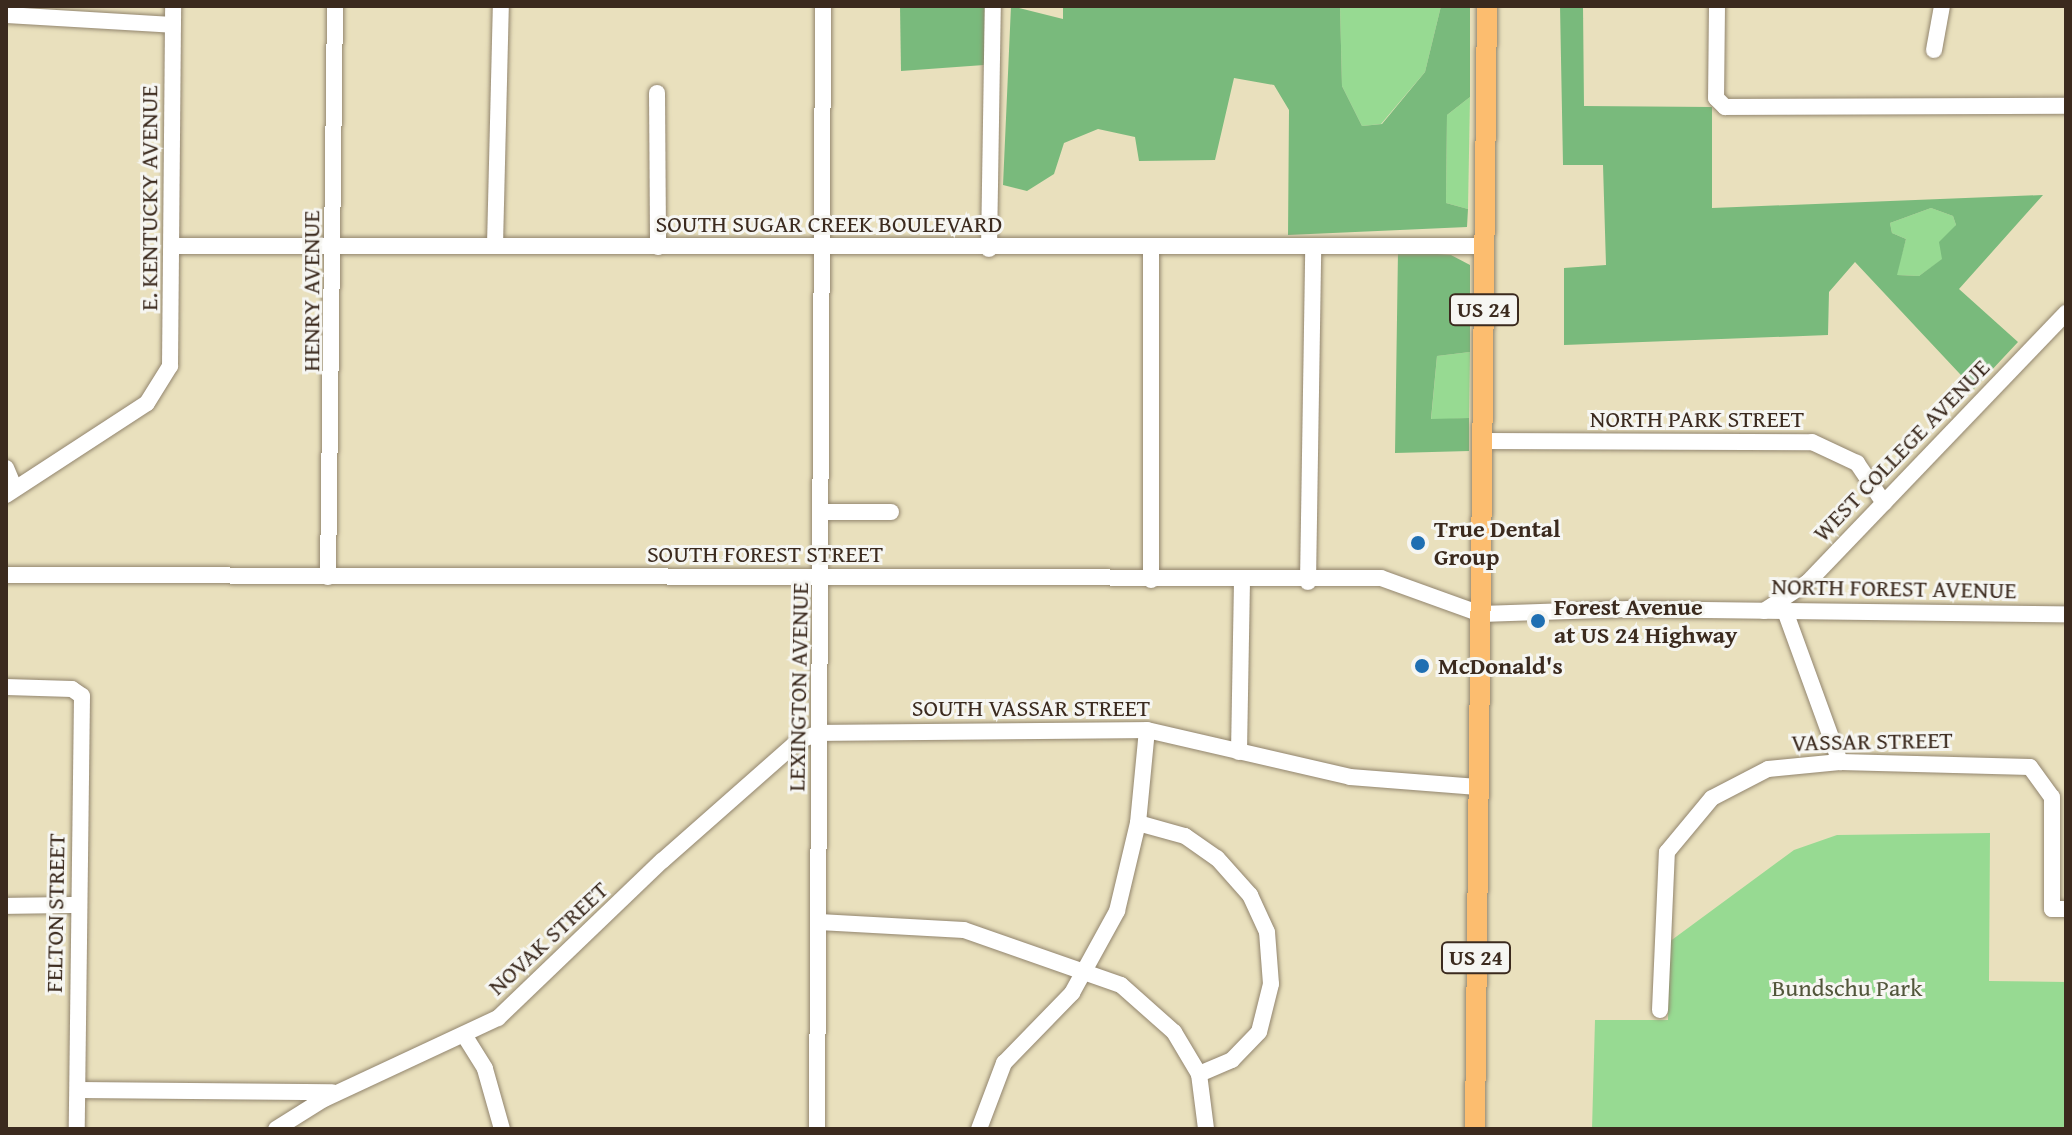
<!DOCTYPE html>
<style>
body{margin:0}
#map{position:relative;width:2072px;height:1135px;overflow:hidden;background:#e9e0bd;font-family:"Gentium Book Plus",serif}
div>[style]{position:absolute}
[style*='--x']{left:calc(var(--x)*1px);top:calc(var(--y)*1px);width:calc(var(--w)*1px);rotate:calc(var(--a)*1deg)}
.green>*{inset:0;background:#97da92}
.forest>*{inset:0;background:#79ba7c}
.roads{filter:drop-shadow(0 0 2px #92856e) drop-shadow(0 0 2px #92856e)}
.minor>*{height:16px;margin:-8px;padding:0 8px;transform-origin:8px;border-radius:8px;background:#fff}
.major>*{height:20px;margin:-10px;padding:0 10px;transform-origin:10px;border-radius:10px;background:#fcbd6f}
.dots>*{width:22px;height:22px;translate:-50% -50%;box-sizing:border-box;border:4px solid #f6f6f2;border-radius:50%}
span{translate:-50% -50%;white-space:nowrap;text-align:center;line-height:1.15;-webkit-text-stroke:6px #f6f6f2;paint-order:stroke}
.shield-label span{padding:2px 6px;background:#f6f6f2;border:2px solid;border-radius:6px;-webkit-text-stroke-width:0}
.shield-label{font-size:22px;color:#3b2a1e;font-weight:700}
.street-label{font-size:24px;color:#3b2a1e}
.poi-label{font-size:24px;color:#3b2a1e;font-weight:700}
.left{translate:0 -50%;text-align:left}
.park-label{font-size:24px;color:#52563b}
.frame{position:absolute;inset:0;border:8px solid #3b2a1e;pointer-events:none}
</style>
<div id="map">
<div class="green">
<i style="clip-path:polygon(1340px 6px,1441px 6px,1425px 72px,1381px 124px,1362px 126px,1342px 86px)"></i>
<i style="clip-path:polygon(1470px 97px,1468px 209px,1446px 203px,1447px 115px)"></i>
<i style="clip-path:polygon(1931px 208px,1953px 216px,1956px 225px,1943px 259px,1919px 276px,1896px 275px,1906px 239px,1892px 233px,1890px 223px)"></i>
<i style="clip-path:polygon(1470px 352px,1469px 418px,1431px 420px,1437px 356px)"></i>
<i style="clip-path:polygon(1990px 833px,1989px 981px,2066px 982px,2066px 1129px,1592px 1129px,1595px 1020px,1668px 1020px,1669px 942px,1794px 850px,1837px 835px)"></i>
</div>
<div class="forest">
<i style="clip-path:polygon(900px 6px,985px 6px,984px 65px,901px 71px)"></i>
<i style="clip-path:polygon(1011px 6px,1063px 19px,1063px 6px,1340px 6px,1342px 86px,1362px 126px,1382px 124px,1425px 72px,1441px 6px,1470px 6px,1470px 97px,1447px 115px,1446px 203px,1468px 209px,1467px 227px,1288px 235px,1289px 110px,1274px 85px,1234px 78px,1215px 160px,1139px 161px,1135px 137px,1098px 129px,1064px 143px,1054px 174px,1027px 191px,1003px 185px)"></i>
<i style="clip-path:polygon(evenodd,1560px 6px,1583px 6px,1584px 106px,1712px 107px,1712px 208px,2043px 195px,1959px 289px,2018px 342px,1974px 389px,1855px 262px,1829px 292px,1828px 335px,1564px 345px,1564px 268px,1606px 265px,1603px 165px,1563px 165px,1560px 6px,1931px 208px,1953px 216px,1956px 225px,1939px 242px,1942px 259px,1919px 276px,1897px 275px,1906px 239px,1892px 233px,1890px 223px,1931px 208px)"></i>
<i style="clip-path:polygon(1398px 251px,1451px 255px,1470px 265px,1470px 352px,1437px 356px,1431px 419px,1469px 418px,1469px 451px,1395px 453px)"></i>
</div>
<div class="roads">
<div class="minor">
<i style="--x:1717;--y:6;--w:92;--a:90.6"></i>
<i style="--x:1716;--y:98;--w:13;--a:45"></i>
<i style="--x:1725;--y:107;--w:341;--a:-0.2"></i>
<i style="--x:6;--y:15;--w:167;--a:3.4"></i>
<i style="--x:1934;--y:50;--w:45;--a:-79.7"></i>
<i style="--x:657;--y:93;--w:154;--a:89.6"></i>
<i style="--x:495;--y:245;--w:239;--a:-88.6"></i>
<i style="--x:174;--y:246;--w:1310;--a:0"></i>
<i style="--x:989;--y:249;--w:243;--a:-89.1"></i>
<i style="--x:1151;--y:249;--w:331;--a:90"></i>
<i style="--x:1483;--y:441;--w:329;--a:0.2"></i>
<i style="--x:1812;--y:442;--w:50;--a:25"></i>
<i style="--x:1857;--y:463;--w:48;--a:56"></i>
<i style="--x:6;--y:468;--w:21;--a:67"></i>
<i style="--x:6;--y:495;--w:168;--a:-33.1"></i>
<i style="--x:147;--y:403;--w:44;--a:-58.1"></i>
<i style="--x:170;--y:366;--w:360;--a:-89.5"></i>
<i style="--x:824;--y:512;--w:67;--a:0"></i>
<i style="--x:6;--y:575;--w:1375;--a:0.13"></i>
<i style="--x:1381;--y:578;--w:106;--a:19.8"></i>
<i style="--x:1481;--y:614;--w:148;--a:-1.9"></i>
<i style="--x:1629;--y:609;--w:437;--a:0.7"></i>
<i style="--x:328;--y:577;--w:571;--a:-89.3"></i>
<i style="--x:1308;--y:582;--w:336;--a:-89.1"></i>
<i style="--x:1764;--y:611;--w:53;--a:-33.4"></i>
<i style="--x:1808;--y:582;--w:373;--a:-46.2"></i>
<i style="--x:1785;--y:611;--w:161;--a:70"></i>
<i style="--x:6;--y:687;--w:66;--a:1.7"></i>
<i style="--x:72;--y:689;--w:12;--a:35"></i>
<i style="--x:82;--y:696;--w:433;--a:90.7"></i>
<i style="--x:1239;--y:752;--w:171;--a:-89"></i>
<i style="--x:1138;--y:823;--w:49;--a:15.5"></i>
<i style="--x:1185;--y:836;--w:39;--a:35"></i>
<i style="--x:1217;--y:858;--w:50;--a:48.3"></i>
<i style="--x:1250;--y:895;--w:41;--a:65.3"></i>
<i style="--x:1267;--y:932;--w:52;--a:85.6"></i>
<i style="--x:1271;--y:984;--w:49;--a:104"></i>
<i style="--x:1259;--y:1032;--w:39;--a:134"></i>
<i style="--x:1232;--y:1060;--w:36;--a:157"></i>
<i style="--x:6;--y:906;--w:73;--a:-0.8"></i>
<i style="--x:819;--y:922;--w:145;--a:3.2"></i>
<i style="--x:964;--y:930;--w:166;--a:19.3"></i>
<i style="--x:1121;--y:985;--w:71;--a:41.6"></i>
<i style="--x:1174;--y:1032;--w:49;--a:59.2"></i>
<i style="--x:1199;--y:1074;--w:55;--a:82.7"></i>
<i style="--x:1660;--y:1010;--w:158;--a:-87.5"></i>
<i style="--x:1667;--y:852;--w:70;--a:-50.2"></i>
<i style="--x:1712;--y:798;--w:63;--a:-27.4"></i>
<i style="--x:1768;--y:769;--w:72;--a:-5.6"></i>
<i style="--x:1840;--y:762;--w:190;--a:1.5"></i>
<i style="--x:2030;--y:767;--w:37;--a:54"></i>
<i style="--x:2052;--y:797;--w:112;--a:90"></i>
<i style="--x:2052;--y:909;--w:14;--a:0"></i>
<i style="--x:466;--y:1038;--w:36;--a:58"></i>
<i style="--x:485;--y:1069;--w:62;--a:74.2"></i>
<i style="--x:78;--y:1090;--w:254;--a:0.5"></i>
<i style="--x:276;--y:1129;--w:57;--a:-32"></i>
<i style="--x:324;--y:1099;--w:192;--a:-25"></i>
<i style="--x:498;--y:1018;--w:227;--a:-43.8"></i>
<i style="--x:662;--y:861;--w:181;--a:-41.4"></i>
<i style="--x:798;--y:741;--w:22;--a:-21"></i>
<i style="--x:819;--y:733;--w:328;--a:-0.5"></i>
<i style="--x:1147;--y:730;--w:208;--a:13"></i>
<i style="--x:1350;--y:777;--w:128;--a:4.5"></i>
<i style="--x:817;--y:1129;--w:1123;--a:-89.69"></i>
<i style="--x:979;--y:1129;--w:71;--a:-69.3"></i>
<i style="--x:1004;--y:1063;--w:98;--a:-45.8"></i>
<i style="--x:1072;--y:993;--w:94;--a:-61.2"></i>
<i style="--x:1117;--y:911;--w:90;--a:-76.6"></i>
<i style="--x:1138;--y:823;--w:93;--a:-84.5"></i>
</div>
<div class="major">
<i style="--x:1475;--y:1129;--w:1123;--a:-89.39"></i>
</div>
</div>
<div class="dots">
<i style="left:1418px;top:543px;background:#1f6fb2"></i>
<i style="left:1538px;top:621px;background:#1f6fb2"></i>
<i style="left:1422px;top:666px;background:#1f6fb2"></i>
</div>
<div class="shield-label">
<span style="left:1484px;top:310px">US 24</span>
<span style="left:1476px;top:958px">US 24</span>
</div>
<div class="street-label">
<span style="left:149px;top:198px;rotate:-90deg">E. KENTUCKY AVENUE</span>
<span style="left:829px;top:224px">SOUTH SUGAR CREEK BOULEVARD</span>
<span style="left:311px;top:291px;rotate:-90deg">HENRY AVENUE</span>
<span style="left:1697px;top:419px">NORTH PARK STREET</span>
<span style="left:1901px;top:450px;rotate:-46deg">WEST COLLEGE AVENUE</span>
<span style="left:765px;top:554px">SOUTH FOREST STREET</span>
<span style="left:1894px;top:588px;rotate:1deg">NORTH FOREST AVENUE</span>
<span style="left:798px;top:687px;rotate:-89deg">LEXINGTON AVENUE</span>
<span style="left:1031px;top:708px">SOUTH VASSAR STREET</span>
<span style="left:1872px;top:741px;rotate:-1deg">VASSAR STREET</span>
<span style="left:55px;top:913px;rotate:-89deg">FELTON STREET</span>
<span style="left:548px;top:938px;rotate:-43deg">NOVAK STREET</span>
</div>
<div class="poi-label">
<span class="left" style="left:1434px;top:543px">True Dental<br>Group</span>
<span class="left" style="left:1554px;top:621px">Forest Avenue<br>at US 24 Highway</span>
<span class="left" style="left:1438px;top:666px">McDonald's</span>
</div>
<div class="park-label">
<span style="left:1847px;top:988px">Bundschu Park</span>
</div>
<div class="frame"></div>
</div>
